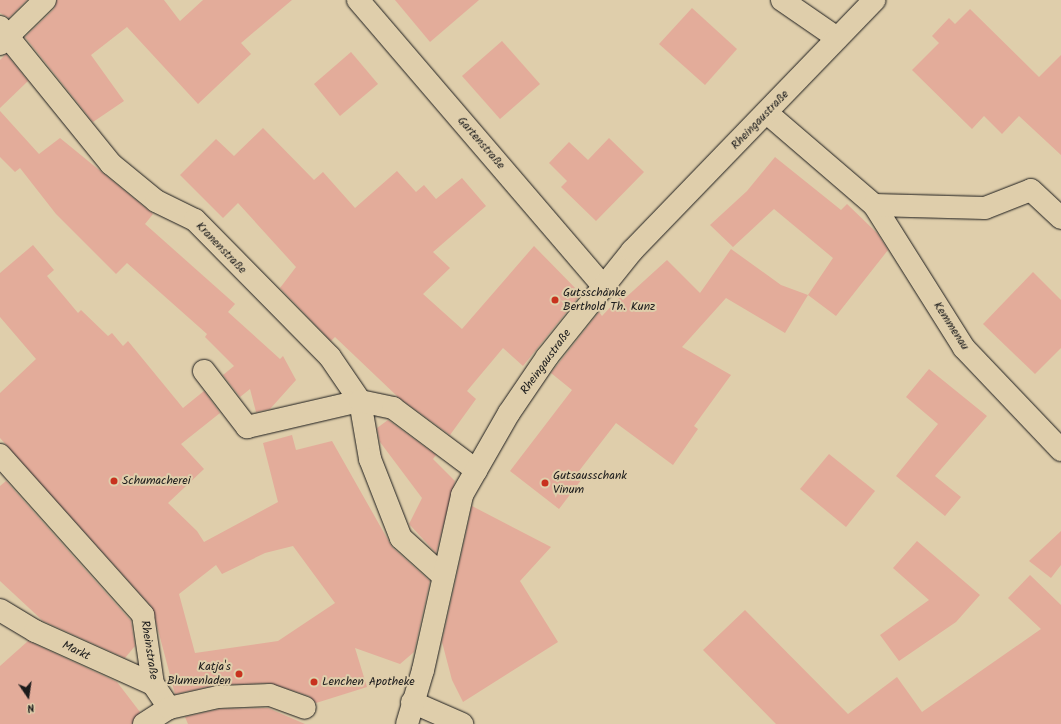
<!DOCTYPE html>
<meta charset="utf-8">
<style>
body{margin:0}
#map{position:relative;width:1061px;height:724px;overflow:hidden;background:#dfceab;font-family:Kalam,sans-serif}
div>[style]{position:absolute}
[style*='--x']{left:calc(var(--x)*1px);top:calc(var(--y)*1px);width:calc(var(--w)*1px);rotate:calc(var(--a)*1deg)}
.building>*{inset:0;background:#e3ac9a}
.roads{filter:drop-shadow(0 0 1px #1c1c1c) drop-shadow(0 0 1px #1c1c1c)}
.minor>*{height:22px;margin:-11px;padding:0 11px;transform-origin:11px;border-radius:11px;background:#dfceab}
.major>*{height:22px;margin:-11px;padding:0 11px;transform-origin:11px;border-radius:11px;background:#dfceab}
.dots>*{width:11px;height:11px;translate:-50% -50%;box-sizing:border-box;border:2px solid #dfceab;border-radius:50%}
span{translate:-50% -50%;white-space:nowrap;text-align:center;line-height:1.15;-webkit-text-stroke:4px #dfceab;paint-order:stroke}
.street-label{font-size:12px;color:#1c1c1c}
.poi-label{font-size:12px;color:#1c1c1c}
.left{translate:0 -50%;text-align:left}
.right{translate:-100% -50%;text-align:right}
.north{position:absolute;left:8px;top:676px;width:40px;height:40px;-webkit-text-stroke:3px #dfceab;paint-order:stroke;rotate:167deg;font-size:11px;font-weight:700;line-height:16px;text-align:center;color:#1c1c1c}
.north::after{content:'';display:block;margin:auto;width:14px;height:18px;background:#1c1c1c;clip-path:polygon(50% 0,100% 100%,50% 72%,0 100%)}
</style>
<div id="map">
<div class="building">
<i style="clip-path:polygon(0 0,27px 0,9px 18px,0 13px)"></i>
<i style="clip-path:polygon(57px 0,164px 0,180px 21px,203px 0,292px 0,241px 43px,251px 54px,198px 104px,127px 27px,91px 55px,124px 101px,93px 122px,25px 37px,54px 9px)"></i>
<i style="clip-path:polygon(395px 0,479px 0,430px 42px)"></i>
<i style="clip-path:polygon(692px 8px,737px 49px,705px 85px,659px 44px)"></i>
<i style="clip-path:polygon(970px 9px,1039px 77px,1061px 55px,1061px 155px,1019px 116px,1002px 134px,984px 116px,972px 129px,912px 70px,939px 43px,932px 36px,949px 18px,955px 24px)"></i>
<i style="clip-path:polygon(502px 41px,540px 84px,500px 119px,462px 76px)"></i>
<i style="clip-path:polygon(351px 52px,378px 84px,340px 116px,314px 84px)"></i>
<i style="clip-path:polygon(6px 54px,28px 81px,0 108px,0 60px)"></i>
<i style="clip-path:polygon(0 111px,39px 154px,60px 138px,153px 214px,145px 224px,235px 304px,228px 312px,280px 359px,283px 356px,296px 380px,270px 409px,256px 412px,250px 389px,240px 397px,223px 375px,234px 366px,205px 337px,207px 334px,127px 263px,116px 274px,56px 214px,20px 168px,15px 172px,0 157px)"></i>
<i style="clip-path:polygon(263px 128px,314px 180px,323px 172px,355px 208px,397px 171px,416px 192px,424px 185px,436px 199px,462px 178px,486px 206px,433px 252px,450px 268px,423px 294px,462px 329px,534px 246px,581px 294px,523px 366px,503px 348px,467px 391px,476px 399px,450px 435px,398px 397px,335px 337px,331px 341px,280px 288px,296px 267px,238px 203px,223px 218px,180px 175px,216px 139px,234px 156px)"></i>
<i style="clip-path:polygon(609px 138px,644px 172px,596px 221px,561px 187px,567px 181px,549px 163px,569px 142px,588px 160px)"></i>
<i style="clip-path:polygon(775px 157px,841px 210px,847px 204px,877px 233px,888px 250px,836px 316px,808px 295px,833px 258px,774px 209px,733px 247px,710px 225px,747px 191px)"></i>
<i style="clip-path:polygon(evenodd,33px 245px,54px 270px,47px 276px,78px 313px,81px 310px,108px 336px,112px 333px,123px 346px,128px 341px,183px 408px,204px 391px,220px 413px,181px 444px,204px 469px,168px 503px,197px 531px,204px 542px,278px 502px,263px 443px,292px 435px,296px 450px,332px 441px,392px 547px,430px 581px,414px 652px,400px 664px,355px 648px,367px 687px,316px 703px,309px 696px,270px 683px,217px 685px,175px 694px,152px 607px,0 438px,0 393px,36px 359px,0 317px,0 273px,33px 245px,293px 546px,335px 603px,278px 641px,195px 653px,179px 594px,216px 565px,222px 574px,265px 553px,293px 546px)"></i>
<i style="clip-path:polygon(731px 249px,781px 285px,808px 295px,785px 333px,726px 298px,682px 347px,731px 375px,694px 426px,698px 429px,673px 465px,616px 423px,579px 471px,585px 475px,559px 509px,510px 471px,572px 390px,551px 373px,599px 312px,602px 316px,620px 297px,623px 300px,667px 260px,700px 293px)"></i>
<i style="clip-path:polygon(1033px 272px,1061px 300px,1061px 348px,1035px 374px,983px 324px)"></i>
<i style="clip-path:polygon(929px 369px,987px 416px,935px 476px,961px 497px,945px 516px,896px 476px,938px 424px,906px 397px)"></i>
<i style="clip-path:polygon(388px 420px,436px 455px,433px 459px,455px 481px,436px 553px,409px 524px,422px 498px,380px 442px,377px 428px)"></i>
<i style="clip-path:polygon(829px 454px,875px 491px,846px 527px,800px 489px)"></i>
<i style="clip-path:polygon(6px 481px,131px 621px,135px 646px,125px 658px,43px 621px,0 581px,0 486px)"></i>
<i style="clip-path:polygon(472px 506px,551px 547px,520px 581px,558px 642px,463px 702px,452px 680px,442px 642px)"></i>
<i style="clip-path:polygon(1061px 531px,1061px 565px,1051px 578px,1029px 561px)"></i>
<i style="clip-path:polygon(917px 541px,980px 595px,956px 622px,899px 661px,880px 635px,929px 600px,893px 568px)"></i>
<i style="clip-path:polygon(1030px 575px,1061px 605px,1061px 724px,776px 724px,703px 650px,745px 610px,848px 714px,897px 677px,922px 712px,1041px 629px,1008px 598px)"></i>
<i style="clip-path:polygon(28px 641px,117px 682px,140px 712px,132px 724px,0 724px,0 666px)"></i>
<i style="clip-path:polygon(268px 708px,305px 724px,188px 724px,185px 717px,220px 709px)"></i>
</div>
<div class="roads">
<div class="minor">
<i style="--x:358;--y:0;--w:378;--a:49.4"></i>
<i style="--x:782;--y:0;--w:67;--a:34.6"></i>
<i style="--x:0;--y:27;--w:176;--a:51"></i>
<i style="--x:111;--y:164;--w:58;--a:39.4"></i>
<i style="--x:156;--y:201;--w:43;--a:26"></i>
<i style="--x:195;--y:220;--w:192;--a:45.4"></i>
<i style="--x:330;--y:357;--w:53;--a:55.7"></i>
<i style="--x:360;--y:401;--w:59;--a:80.2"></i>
<i style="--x:370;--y:459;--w:85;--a:68.6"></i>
<i style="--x:401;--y:538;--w:55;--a:42.1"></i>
<i style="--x:0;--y:44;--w:63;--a:-44.4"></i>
<i style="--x:767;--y:113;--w:141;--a:40.7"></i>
<i style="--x:874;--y:205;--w:169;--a:57.8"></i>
<i style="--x:964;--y:348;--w:141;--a:46.4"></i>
<i style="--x:874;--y:205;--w:111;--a:1.5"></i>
<i style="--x:985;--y:208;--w:49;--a:-21.4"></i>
<i style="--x:1031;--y:190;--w:41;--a:43"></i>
<i style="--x:204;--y:371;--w:71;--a:52.5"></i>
<i style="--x:247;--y:427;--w:116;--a:-13"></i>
<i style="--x:360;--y:401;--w:34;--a:12"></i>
<i style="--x:393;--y:408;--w:104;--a:36.8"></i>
<i style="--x:0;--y:455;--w:215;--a:48.2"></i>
<i style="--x:143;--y:615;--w:70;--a:81.8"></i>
<i style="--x:153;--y:684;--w:29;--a:56"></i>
<i style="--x:0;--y:610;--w:41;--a:31"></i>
<i style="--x:35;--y:631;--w:129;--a:24.2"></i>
<i style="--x:412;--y:702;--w:55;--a:23.7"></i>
<i style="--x:144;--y:724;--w:30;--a:-33"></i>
<i style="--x:169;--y:708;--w:50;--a:-12.7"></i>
<i style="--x:218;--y:697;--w:52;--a:-2.2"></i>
<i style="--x:270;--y:695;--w:37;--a:20"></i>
</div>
<div class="major">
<i style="--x:407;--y:724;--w:56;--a:-73.5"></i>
<i style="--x:423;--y:670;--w:179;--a:-77.4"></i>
<i style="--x:462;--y:495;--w:95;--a:-60.2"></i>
<i style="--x:509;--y:413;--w:68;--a:-55.8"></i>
<i style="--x:547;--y:357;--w:136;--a:-51.3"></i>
<i style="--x:632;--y:251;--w:349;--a:-46"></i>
</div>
</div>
<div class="dots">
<i style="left:555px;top:300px;background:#c8321e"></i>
<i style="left:114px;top:481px;background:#c8321e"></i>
<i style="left:545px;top:483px;background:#c8321e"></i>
<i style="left:239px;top:674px;background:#c8321e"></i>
<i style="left:314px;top:682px;background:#c8321e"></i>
</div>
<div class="street-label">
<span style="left:760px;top:120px;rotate:-46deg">Rheingaustraße</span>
<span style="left:481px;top:143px;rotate:49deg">Gartenstraße</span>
<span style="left:221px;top:248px;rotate:46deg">Kranenstraße</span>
<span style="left:951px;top:326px;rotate:57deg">Kemmenau</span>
<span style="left:546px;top:362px;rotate:-54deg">Rheingaustraße</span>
<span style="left:149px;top:650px;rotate:81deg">Rheinstraße</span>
<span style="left:76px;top:651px;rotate:25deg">Markt</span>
</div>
<div class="poi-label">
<span class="left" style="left:563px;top:300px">Gutsschänke<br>Berthold Th. Kunz</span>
<span class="left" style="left:553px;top:483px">Gutsausschank<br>Vinum</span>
<span class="left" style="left:122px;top:481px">Schumacherei</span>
<span class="right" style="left:231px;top:674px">Katja's<br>Blumenladen</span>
<span class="left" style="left:322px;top:682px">Lenchen Apotheke</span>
</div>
<div class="north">N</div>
</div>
